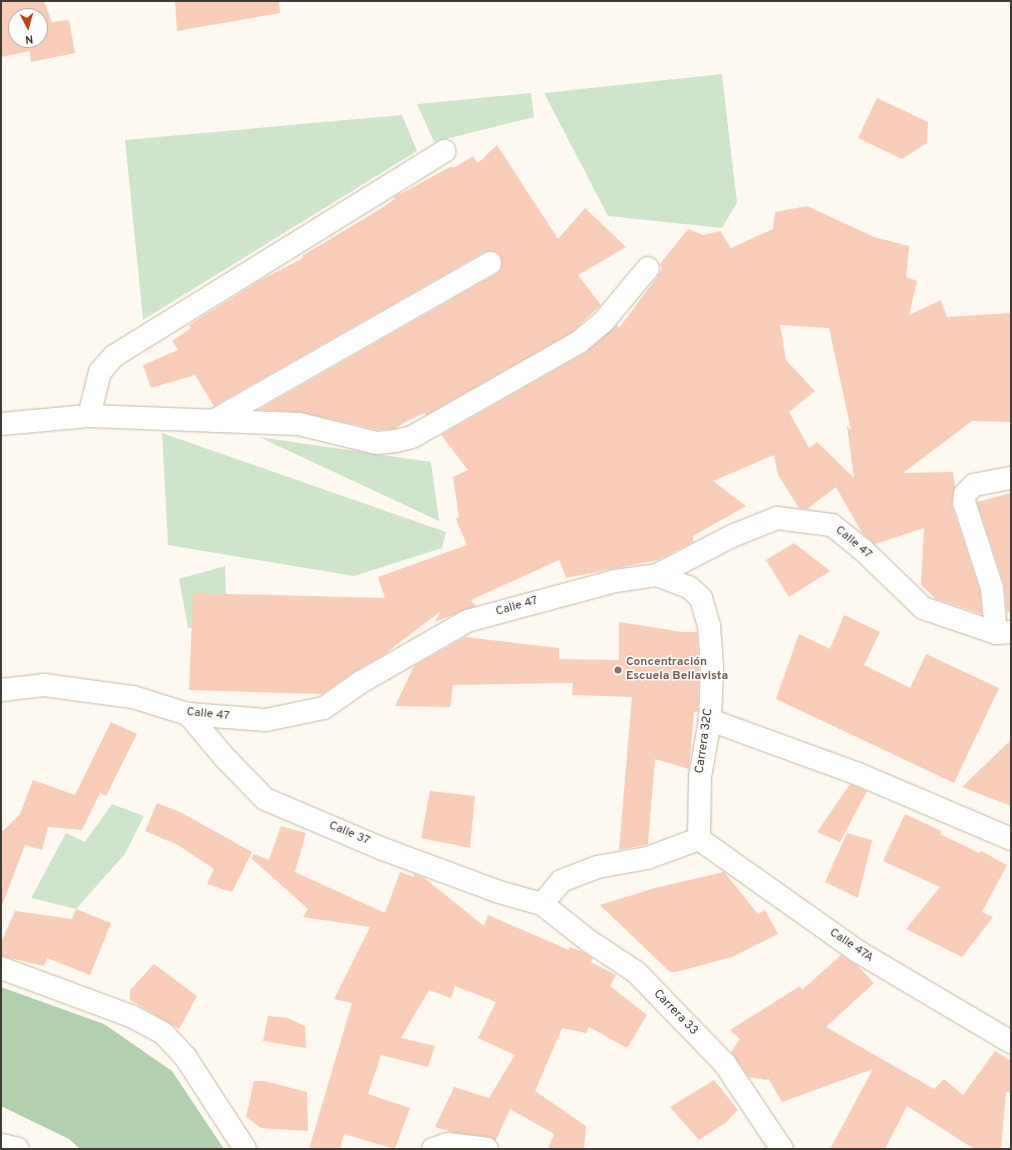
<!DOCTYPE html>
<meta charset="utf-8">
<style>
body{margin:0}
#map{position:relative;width:1012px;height:1150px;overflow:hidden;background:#fef9f0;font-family:Overpass,sans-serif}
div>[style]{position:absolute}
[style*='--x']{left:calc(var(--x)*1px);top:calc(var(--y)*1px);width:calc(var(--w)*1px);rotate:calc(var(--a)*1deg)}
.green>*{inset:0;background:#cfe5cb}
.forest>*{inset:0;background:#b2d0ad}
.building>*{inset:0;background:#facdb9}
.roads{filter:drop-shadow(0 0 1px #c3b6a2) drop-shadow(0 0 1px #c3b6a2)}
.minor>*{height:22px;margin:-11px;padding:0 11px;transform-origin:11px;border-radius:11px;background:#fff}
.dots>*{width:11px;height:11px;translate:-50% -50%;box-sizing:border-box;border:2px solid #fff;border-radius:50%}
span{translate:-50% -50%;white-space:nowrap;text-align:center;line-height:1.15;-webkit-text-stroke:3px #fff;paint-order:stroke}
.street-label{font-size:12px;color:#413c33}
.education-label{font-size:12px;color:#785e54;font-weight:700}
.left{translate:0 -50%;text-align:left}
.frame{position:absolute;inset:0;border:2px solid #413c33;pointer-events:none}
.north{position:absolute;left:8px;top:8px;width:40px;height:40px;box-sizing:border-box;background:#fff;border:1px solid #b3b1ad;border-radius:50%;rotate:174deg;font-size:11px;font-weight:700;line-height:16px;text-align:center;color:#413c33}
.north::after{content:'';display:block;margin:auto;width:14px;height:18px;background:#c83e1a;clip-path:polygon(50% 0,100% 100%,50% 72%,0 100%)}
</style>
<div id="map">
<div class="green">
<i style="clip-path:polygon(722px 74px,737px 203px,722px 228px,608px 216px,544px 93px)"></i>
<i style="clip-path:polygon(531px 93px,534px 117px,434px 142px,417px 104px)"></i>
<i style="clip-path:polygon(402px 115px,417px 151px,143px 320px,125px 140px)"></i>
<i style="clip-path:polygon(162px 433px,446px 532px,442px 548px,354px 576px,168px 545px)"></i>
<i style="clip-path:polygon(259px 437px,431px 462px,439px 521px)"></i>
<i style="clip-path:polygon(225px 566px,227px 629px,188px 628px,179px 579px)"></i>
<i style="clip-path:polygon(112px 804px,144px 816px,125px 854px,76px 909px,31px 898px,66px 833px,85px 842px)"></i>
</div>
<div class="forest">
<i style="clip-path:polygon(1px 987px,104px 1024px,172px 1071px,224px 1149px,80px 1149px,69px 1139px,1px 1106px)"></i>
</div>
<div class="building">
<i style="clip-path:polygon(evenodd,1px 1px,44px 1px,52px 22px,69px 20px,75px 53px,31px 62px,30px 51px,1px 57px,1px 1px,16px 16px,40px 16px,40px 40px,16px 40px,16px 16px)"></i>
<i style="clip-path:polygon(175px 1px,279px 1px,280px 13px,177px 31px)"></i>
<i style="clip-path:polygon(877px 98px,928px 122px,927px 143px,902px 159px,858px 138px)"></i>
<i style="clip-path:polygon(497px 145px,558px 239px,585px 208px,626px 247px,578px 275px,601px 305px,572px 332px,426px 415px,425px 413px,407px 421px,394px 429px,378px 430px,300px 412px,258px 410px,496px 274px,501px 269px,502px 263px,501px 257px,497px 252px,490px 251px,484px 252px,214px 406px,195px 375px,151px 388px,143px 365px,178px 350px,172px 341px,191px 328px,189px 325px,259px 281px,303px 258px,302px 256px,377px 211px,395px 199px,394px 197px,400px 194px,452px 166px,453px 168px,473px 156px,478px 163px)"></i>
<i style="clip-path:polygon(evenodd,807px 206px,874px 237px,909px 246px,906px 277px,917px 281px,909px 315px,941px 300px,947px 317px,1011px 313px,1011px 422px,972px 421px,903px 473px,953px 472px,955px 487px,953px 492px,952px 506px,980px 591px,982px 614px,936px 599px,921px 585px,924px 528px,875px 544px,862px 533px,836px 487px,807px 509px,799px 508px,778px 475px,774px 455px,713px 481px,746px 506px,693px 536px,693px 542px,658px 560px,566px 578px,559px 560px,471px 600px,475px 606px,435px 622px,441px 611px,383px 655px,354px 672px,322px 694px,189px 690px,193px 593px,385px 598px,378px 577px,467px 545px,456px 519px,459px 517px,453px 477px,468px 470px,441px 435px,585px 353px,617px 325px,619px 328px,658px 276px,662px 269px,660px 264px,688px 229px,703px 235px,720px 231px,731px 248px,773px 229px,775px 212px,807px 206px,780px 325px,829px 328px,851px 430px,847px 426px,854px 478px,817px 442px,809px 448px,789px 412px,815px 391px,786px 360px,780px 325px)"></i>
<i style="clip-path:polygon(1011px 493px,1011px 612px,1007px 613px,1004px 584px,977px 502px)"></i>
<i style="clip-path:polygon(794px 543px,830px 571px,789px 597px,766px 560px)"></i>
<i style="clip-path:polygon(844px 615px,880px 632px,864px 665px,910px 688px,926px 654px,999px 688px,954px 783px,776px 699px,799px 634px,830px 649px)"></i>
<i style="clip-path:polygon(619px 622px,683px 632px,697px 632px,699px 666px,698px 712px,694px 712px,689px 769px,655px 759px,648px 844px,619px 850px,632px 697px,572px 695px,573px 683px,453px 685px,450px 707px,395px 706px,414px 666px,465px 637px,559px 648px,559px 659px,619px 660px)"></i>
<i style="clip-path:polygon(111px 722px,137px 734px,106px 796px,100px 793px,82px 830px,48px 827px,42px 850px,25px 845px,3px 903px,1px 902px,1px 833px,20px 814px,33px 780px,75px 795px)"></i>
<i style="clip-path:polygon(1011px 740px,1011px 806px,962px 787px)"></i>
<i style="clip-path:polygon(850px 784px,867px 791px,840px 842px,817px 832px)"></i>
<i style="clip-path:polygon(430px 791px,475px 796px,470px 848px,421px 838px)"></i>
<i style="clip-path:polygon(157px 803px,180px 812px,252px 852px,232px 892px,207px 884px,214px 869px,178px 845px,145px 831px)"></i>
<i style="clip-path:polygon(905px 814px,941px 831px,940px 834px,979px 853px,981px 851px,1007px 865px,982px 912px,993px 917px,962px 957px,906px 929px,940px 887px,883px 861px)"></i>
<i style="clip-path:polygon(281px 826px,306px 833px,295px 872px,385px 913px,400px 872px,414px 877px,414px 874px,423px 877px,484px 926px,488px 915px,569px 950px,569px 947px,583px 952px,593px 958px,591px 962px,616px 975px,610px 986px,647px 1015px,627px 1048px,589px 1027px,586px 1033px,562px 1028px,535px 1091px,586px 1126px,584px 1149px,548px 1149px,554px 1134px,510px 1109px,496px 1140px,489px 1137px,457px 1133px,435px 1127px,454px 1087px,489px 1098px,515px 1055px,478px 1038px,496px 1002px,455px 986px,451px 998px,429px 990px,401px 1038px,435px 1046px,428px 1067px,381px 1055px,368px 1094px,410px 1108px,395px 1149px,344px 1134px,340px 1149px,309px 1149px,352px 1003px,334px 999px,370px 927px,303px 917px,308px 909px,251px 858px,254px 854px,269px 860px)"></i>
<i style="clip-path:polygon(847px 833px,872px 840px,858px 898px,825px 882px)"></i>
<i style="clip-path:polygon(724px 872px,758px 914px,765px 910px,778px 934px,732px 957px,676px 972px,670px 972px,600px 905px,655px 888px)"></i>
<i style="clip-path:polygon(76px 909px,111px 923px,90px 975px,47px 958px,44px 966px,1px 956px,1px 942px,15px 911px,72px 919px)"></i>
<i style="clip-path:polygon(841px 955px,858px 966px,874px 983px,826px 1027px,934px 1089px,944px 1079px,963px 1095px,995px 1051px,1011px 1061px,1011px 1093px,1006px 1092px,1001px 1149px,974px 1149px,907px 1106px,885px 1149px,830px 1149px,873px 1069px,782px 1102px,768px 1078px,767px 1080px,749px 1077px,731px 1052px,740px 1039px,730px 1030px,800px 986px,802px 990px)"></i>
<i style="clip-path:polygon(154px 964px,197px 996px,179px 1029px,130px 1000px,130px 990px)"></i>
<i style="clip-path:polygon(268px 1016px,288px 1018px,305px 1026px,306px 1048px,263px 1041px)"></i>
<i style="clip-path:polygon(714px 1080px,738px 1110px,725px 1123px,699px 1140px,670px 1107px)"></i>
<i style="clip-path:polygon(254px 1081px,264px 1081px,307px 1092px,308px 1131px,261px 1128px,246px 1117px)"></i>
</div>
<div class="roads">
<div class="minor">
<i style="--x:89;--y:416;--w:45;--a:-76"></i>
<i style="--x:100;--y:372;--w:21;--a:-49"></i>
<i style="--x:114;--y:356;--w:389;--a:-31.8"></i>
<i style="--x:213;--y:421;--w:319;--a:-29.7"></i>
<i style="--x:1;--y:424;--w:88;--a:-5.2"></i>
<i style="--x:89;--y:416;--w:210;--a:2.2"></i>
<i style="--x:299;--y:424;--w:80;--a:13.7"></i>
<i style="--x:377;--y:443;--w:19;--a:-6"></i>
<i style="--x:396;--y:441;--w:16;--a:-14"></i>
<i style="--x:412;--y:437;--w:192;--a:-29.6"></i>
<i style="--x:579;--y:342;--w:31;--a:-40"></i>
<i style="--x:603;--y:322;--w:70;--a:-50.2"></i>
<i style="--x:657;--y:575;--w:34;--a:21"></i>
<i style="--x:689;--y:587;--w:16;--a:43"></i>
<i style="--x:701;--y:598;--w:29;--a:74"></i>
<i style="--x:709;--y:626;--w:40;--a:85.7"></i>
<i style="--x:712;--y:666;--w:54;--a:92.1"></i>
<i style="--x:710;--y:720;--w:58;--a:100"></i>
<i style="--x:700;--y:777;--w:62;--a:90.9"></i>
<i style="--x:996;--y:633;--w:45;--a:-95.1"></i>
<i style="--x:992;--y:588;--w:90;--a:-108"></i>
<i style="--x:964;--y:502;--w:8;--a:-83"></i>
<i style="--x:965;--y:494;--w:13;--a:-45"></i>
<i style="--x:974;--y:485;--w:38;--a:-11"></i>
<i style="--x:1;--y:690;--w:43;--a:-6.6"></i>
<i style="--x:44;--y:685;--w:90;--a:7.7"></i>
<i style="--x:133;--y:697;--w:58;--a:17.2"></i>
<i style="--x:188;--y:714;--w:78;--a:4.4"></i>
<i style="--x:266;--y:720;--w:59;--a:-11.7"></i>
<i style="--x:324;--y:708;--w:45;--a:-35.1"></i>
<i style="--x:361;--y:682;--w:122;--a:-29.9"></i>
<i style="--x:467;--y:621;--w:153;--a:-15.1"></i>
<i style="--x:615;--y:581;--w:42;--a:-8.1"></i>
<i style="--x:657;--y:575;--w:85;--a:-27.5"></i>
<i style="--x:732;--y:536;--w:48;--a:-21.8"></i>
<i style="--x:777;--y:518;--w:55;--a:7.3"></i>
<i style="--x:832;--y:525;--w:40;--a:39"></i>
<i style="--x:863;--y:550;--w:83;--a:44"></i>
<i style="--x:923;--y:608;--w:77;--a:18.9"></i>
<i style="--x:996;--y:633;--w:15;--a:-4"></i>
<i style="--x:188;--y:714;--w:57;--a:49.9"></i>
<i style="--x:225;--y:758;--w:57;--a:45.7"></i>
<i style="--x:265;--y:799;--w:128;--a:23"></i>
<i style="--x:383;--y:849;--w:124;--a:20.3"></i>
<i style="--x:499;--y:892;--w:45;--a:15.6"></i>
<i style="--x:542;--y:904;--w:60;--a:38.2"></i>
<i style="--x:589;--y:941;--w:56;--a:33.4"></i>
<i style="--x:636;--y:972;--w:128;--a:45.9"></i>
<i style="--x:725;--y:1064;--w:102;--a:56.2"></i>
<i style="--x:710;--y:720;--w:158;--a:20"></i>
<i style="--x:858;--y:774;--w:166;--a:23"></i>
<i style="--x:699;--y:839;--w:194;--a:35.3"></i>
<i style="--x:857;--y:951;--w:179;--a:30.6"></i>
<i style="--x:542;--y:904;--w:30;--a:-50"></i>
<i style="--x:561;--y:881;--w:39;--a:-21"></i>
<i style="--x:597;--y:867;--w:51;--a:-10.2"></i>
<i style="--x:647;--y:858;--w:55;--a:-20.1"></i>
<i style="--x:1;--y:968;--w:139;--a:20.3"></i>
<i style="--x:131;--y:1016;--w:36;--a:28"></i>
<i style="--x:163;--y:1033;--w:34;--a:47"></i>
<i style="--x:186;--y:1058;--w:108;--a:57"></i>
<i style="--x:1;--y:1145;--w:17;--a:13"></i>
<i style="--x:433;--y:1149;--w:16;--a:-18"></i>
<i style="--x:448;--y:1144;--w:39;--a:7"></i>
</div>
</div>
<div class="dots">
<i style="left:618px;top:670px;background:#8d6e63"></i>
</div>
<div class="street-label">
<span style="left:853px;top:543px;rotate:40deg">Calle 47</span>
<span style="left:517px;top:607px;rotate:-16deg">Calle 47</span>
<span style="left:208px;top:715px;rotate:6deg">Calle 47</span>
<span style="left:705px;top:741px;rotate:-82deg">Carrera 32C</span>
<span style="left:349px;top:834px;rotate:23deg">Calle 37</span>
<span style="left:851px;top:946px;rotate:34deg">Calle 47A</span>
<span style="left:675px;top:1013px;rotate:46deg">Carrera 33</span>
</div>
<div class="education-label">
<span class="left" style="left:626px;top:670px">Concentración<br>Escuela Bellavista</span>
</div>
<div class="frame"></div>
<div class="north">N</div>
</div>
